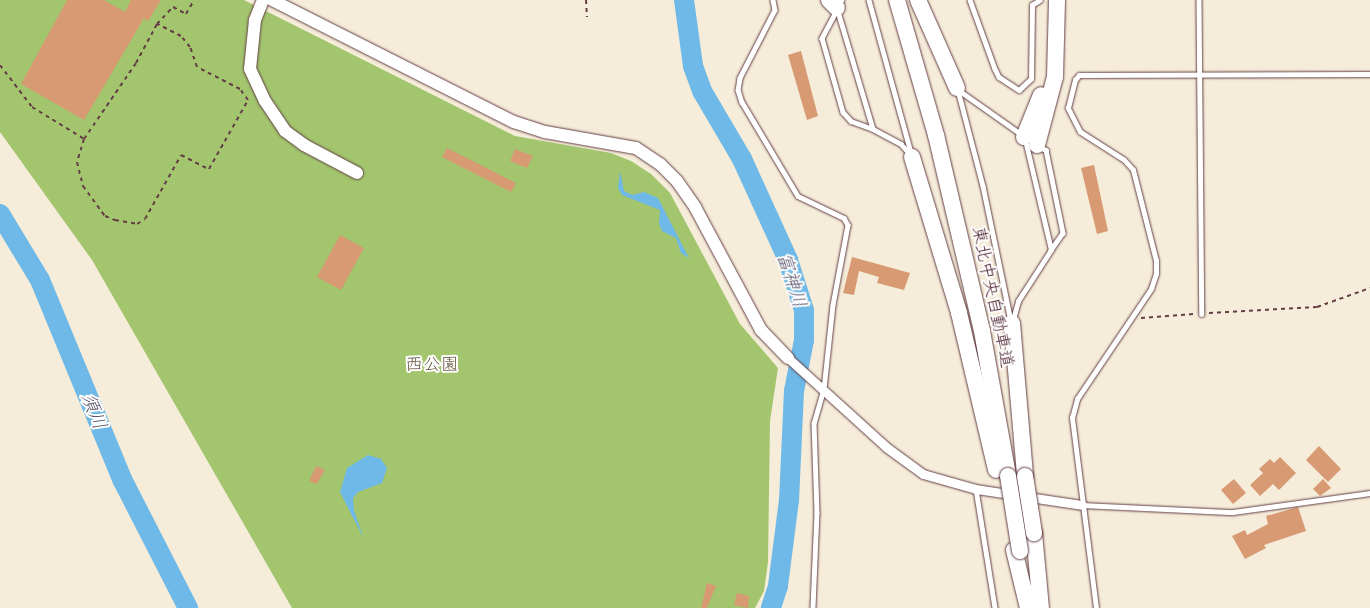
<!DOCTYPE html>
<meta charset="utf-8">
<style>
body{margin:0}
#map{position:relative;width:1370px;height:608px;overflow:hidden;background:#f5ecd9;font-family:Sriracha,"Klee One",sans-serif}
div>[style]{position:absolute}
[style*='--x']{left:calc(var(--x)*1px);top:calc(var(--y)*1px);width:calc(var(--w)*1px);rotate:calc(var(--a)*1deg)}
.green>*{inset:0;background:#a2c56e}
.water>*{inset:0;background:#6eb9e7}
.river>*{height:20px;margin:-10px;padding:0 10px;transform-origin:10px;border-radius:10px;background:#6eb9e7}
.building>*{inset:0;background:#d79a73}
.path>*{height:2px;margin-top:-1px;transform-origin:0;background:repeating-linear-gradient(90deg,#643e45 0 4px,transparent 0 8px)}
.roads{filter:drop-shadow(0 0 1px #643e45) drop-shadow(0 0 1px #643e45)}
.lane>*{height:4.5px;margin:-2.25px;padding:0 2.25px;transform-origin:2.25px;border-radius:2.25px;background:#fff}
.street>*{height:9px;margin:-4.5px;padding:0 4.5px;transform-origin:4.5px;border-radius:4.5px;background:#fff}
.secondary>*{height:12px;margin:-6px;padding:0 6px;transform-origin:6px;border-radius:6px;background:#fff}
.highway>*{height:16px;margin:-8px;padding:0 8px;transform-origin:8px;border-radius:8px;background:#fff}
.bridges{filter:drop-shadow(0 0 1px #643e45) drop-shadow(0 0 1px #643e45)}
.highway-bridge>*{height:16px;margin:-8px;padding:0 8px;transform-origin:8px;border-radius:8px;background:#fff}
span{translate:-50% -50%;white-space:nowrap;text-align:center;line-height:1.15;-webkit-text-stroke:4px #fff;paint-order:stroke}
.street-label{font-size:18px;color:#4a1f2b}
.park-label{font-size:18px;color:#695942}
.water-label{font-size:19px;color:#57556d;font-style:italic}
</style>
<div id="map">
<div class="green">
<i style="clip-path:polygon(0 0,244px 0,515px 136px,611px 153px,631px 161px,651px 174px,670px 193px,740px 324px,778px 368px,770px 421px,768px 562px,764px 591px,755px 608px,292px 608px,92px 260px,0 132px)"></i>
</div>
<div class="water">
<i style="clip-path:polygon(620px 171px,624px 191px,632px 195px,644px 192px,658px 198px,689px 258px,681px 253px,676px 238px,662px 231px,659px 224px,660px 210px,622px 195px,618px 188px)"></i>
<i style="clip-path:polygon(368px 455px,381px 459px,387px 468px,382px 483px,358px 492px,353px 498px,354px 510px,363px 537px,340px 492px,347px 468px)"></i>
</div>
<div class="river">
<i style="--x:684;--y:0;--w:67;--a:82.2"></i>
<i style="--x:693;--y:66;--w:27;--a:70"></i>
<i style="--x:702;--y:91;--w:79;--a:59.5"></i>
<i style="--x:742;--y:159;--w:111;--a:65.5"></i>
<i style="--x:788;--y:260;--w:52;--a:72.3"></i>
<i style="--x:804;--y:310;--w:30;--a:90"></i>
<i style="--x:804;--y:340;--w:52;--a:101.1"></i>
<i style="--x:794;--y:391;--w:109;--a:92.6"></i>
<i style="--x:789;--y:500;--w:87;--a:97.3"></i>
<i style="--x:778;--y:586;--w:23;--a:108"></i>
<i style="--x:0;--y:214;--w:77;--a:58.8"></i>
<i style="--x:40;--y:280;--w:217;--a:67.6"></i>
<i style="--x:123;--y:481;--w:143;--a:62.9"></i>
</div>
<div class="building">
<i style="clip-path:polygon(67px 0,104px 0,125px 12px,131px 0,161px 0,148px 21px,144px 18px,84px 120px,21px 84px)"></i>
<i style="clip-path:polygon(801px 51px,818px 116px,807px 120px,788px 55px)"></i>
<i style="clip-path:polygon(447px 148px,516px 183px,511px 192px,442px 157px)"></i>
<i style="clip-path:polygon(515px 149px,533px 156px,527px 168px,510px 161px)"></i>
<i style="clip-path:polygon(1094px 165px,1108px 231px,1097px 234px,1081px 168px)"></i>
<i style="clip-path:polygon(340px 235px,364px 248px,341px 290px,317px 277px)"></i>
<i style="clip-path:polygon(852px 257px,910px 273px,904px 290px,877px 283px,879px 277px,859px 271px,854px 295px,843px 293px)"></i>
<i style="clip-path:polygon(1319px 446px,1341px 469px,1328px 482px,1306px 460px)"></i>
<i style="clip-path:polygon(1280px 457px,1296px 473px,1279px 490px,1273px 484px,1260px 496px,1250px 485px,1263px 473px,1259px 469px,1270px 459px,1274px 463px)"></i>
<i style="clip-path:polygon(316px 466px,325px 470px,317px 484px,309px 481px)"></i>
<i style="clip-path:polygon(1234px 479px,1246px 493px,1233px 504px,1221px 490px)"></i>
<i style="clip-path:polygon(1323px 479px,1331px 488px,1320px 496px,1313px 489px)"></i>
<i style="clip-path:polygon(1298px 507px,1306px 531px,1264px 545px,1266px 548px,1245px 559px,1232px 536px,1245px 530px,1247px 535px,1268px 524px,1266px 516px)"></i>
<i style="clip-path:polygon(707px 583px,716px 586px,707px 608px,701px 608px)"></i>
<i style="clip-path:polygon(737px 593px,749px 596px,748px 608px,734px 605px)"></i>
</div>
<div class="path">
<i style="--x:586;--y:0;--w:17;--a:87"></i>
<i style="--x:0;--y:65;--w:53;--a:52.7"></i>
<i style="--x:32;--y:107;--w:61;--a:31.6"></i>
<i style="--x:84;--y:139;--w:92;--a:-55.6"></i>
<i style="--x:136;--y:63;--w:44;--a:-61.7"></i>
<i style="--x:157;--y:24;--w:23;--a:-47"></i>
<i style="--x:173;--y:7;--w:15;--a:28"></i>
<i style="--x:186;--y:14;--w:16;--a:-60"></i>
<i style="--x:84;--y:139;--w:24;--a:107"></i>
<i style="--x:77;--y:162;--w:25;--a:76"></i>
<i style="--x:83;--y:186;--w:37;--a:54"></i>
<i style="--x:105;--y:216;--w:11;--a:22"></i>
<i style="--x:115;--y:220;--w:22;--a:10"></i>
<i style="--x:137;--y:224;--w:9;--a:-32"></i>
<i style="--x:145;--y:219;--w:73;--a:-60.6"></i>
<i style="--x:181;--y:155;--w:31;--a:27"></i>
<i style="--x:209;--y:169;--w:79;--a:-60.5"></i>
<i style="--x:248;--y:100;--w:14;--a:-126"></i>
<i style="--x:240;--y:89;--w:48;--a:-152.9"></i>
<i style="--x:197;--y:67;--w:21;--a:-109"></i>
<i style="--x:190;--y:47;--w:14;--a:-129"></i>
<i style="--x:181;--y:36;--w:27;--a:-153"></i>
<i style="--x:1209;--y:313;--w:108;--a:-3.2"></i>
<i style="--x:1317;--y:307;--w:56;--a:-19.7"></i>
<i style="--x:1141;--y:318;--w:53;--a:-4.3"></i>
</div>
<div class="roads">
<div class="lane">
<i style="--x:773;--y:0;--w:10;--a:79"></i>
<i style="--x:775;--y:10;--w:76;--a:117.2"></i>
<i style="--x:740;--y:78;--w:12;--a:99"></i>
<i style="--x:738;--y:90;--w:13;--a:72"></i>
<i style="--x:742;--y:102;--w:109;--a:59.2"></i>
<i style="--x:798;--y:196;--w:51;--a:25.6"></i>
<i style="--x:844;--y:218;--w:8;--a:60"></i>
<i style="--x:848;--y:225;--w:81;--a:100.6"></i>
<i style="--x:833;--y:305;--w:84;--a:96.1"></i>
<i style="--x:824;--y:389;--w:35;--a:106"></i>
<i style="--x:814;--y:423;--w:89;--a:88.1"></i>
<i style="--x:817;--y:512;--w:96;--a:92.4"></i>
<i style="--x:842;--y:0;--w:9;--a:122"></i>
<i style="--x:837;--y:8;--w:126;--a:73.4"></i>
<i style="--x:873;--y:129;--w:32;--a:28"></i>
<i style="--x:901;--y:144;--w:13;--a:48"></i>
<i style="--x:869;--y:0;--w:159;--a:74.6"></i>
<i style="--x:970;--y:0;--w:73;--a:70.1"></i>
<i style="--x:995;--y:69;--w:9;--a:63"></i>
<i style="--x:999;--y:77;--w:24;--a:33"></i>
<i style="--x:1019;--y:90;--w:16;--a:-43"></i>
<i style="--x:1031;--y:79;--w:74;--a:-89.2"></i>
<i style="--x:1032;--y:5;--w:9;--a:-32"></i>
<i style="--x:1199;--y:0;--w:314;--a:89.5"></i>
<i style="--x:836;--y:12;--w:30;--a:118"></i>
<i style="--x:822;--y:38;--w:77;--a:74.2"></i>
<i style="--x:843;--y:112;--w:12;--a:48"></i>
<i style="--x:851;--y:121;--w:23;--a:20"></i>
<i style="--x:958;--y:90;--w:99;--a:75.4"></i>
<i style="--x:983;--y:186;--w:138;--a:78.3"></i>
<i style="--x:960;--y:91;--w:75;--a:35.2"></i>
<i style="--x:1040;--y:147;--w:7;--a:27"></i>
<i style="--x:1046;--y:150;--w:85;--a:78.4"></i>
<i style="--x:1063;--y:233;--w:21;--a:125"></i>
<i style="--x:1013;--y:319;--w:19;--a:-74"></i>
<i style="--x:1018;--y:301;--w:61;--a:-57.1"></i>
<i style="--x:1051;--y:250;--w:113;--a:-103.3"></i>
<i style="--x:976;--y:489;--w:121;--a:80.9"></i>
<i style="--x:1082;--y:505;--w:151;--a:2.7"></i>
<i style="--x:1233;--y:512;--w:138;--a:-7.9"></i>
<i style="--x:1096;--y:608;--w:192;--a:-97.2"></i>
<i style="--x:1072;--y:418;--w:20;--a:-75"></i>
<i style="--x:1077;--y:399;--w:133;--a:-56.1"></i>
<i style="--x:1151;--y:289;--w:16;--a:-72"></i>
<i style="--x:1156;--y:274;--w:13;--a:-90"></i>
<i style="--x:1156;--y:261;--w:94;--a:-104.2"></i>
<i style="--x:1133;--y:170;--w:13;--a:-132"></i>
<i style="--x:1124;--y:160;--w:52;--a:-147.5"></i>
<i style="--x:1080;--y:132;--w:27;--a:-117"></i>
<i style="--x:1068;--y:108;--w:29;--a:-76"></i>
<i style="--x:1075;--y:80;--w:6;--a:-51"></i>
<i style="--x:1079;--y:75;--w:291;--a:-0.2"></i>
</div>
<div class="street">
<i style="--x:788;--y:358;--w:132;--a:42.2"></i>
<i style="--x:886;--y:447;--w:46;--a:36.1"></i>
<i style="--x:923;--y:474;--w:55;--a:15.8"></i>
<i style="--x:976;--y:489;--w:107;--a:8.6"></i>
</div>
<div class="secondary">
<i style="--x:263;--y:0;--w:22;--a:112"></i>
<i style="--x:255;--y:20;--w:49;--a:95.8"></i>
<i style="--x:250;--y:69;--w:35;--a:65"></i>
<i style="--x:265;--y:101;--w:36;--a:56"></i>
<i style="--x:285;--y:131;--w:24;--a:36"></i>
<i style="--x:304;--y:145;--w:60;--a:27.8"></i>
<i style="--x:272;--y:0;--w:271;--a:26.8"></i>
<i style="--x:514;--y:122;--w:33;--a:18"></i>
<i style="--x:545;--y:132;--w:92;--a:10"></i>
<i style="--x:636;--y:148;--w:29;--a:34"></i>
<i style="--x:660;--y:164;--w:24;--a:45"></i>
<i style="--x:677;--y:181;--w:32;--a:55"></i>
<i style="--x:695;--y:207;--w:140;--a:61.8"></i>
<i style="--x:761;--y:330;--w:39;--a:46"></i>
</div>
<div class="highway">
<i style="--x:829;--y:0;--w:11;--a:45"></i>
<i style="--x:897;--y:0;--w:141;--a:73.9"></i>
<i style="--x:936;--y:135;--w:201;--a:76.8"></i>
<i style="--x:982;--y:331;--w:147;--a:79.8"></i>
<i style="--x:918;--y:0;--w:96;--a:66.1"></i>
<i style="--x:1024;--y:137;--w:45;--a:-68"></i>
<i style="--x:1037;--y:145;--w:70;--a:-75.2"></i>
<i style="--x:1055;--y:77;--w:77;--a:-88.5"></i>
<i style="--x:912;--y:157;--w:163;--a:73.2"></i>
<i style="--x:959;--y:313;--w:161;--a:76.7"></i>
<i style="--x:1012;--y:323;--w:154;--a:85.1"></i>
<i style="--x:1034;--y:533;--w:75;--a:84.7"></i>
<i style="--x:1014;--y:550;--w:60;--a:76.4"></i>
</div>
</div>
<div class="bridges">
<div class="highway-bridge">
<i style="--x:1008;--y:476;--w:76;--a:80.9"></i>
<i style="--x:1025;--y:476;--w:58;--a:81"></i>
</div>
</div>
<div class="street-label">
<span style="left:993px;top:297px;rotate:78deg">東北中央自動車道</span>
</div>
<div class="park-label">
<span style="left:432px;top:364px">西公園</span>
</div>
<div class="water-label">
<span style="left:792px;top:280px;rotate:72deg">富神川</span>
<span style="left:94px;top:411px;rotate:68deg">須川</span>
</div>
</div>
